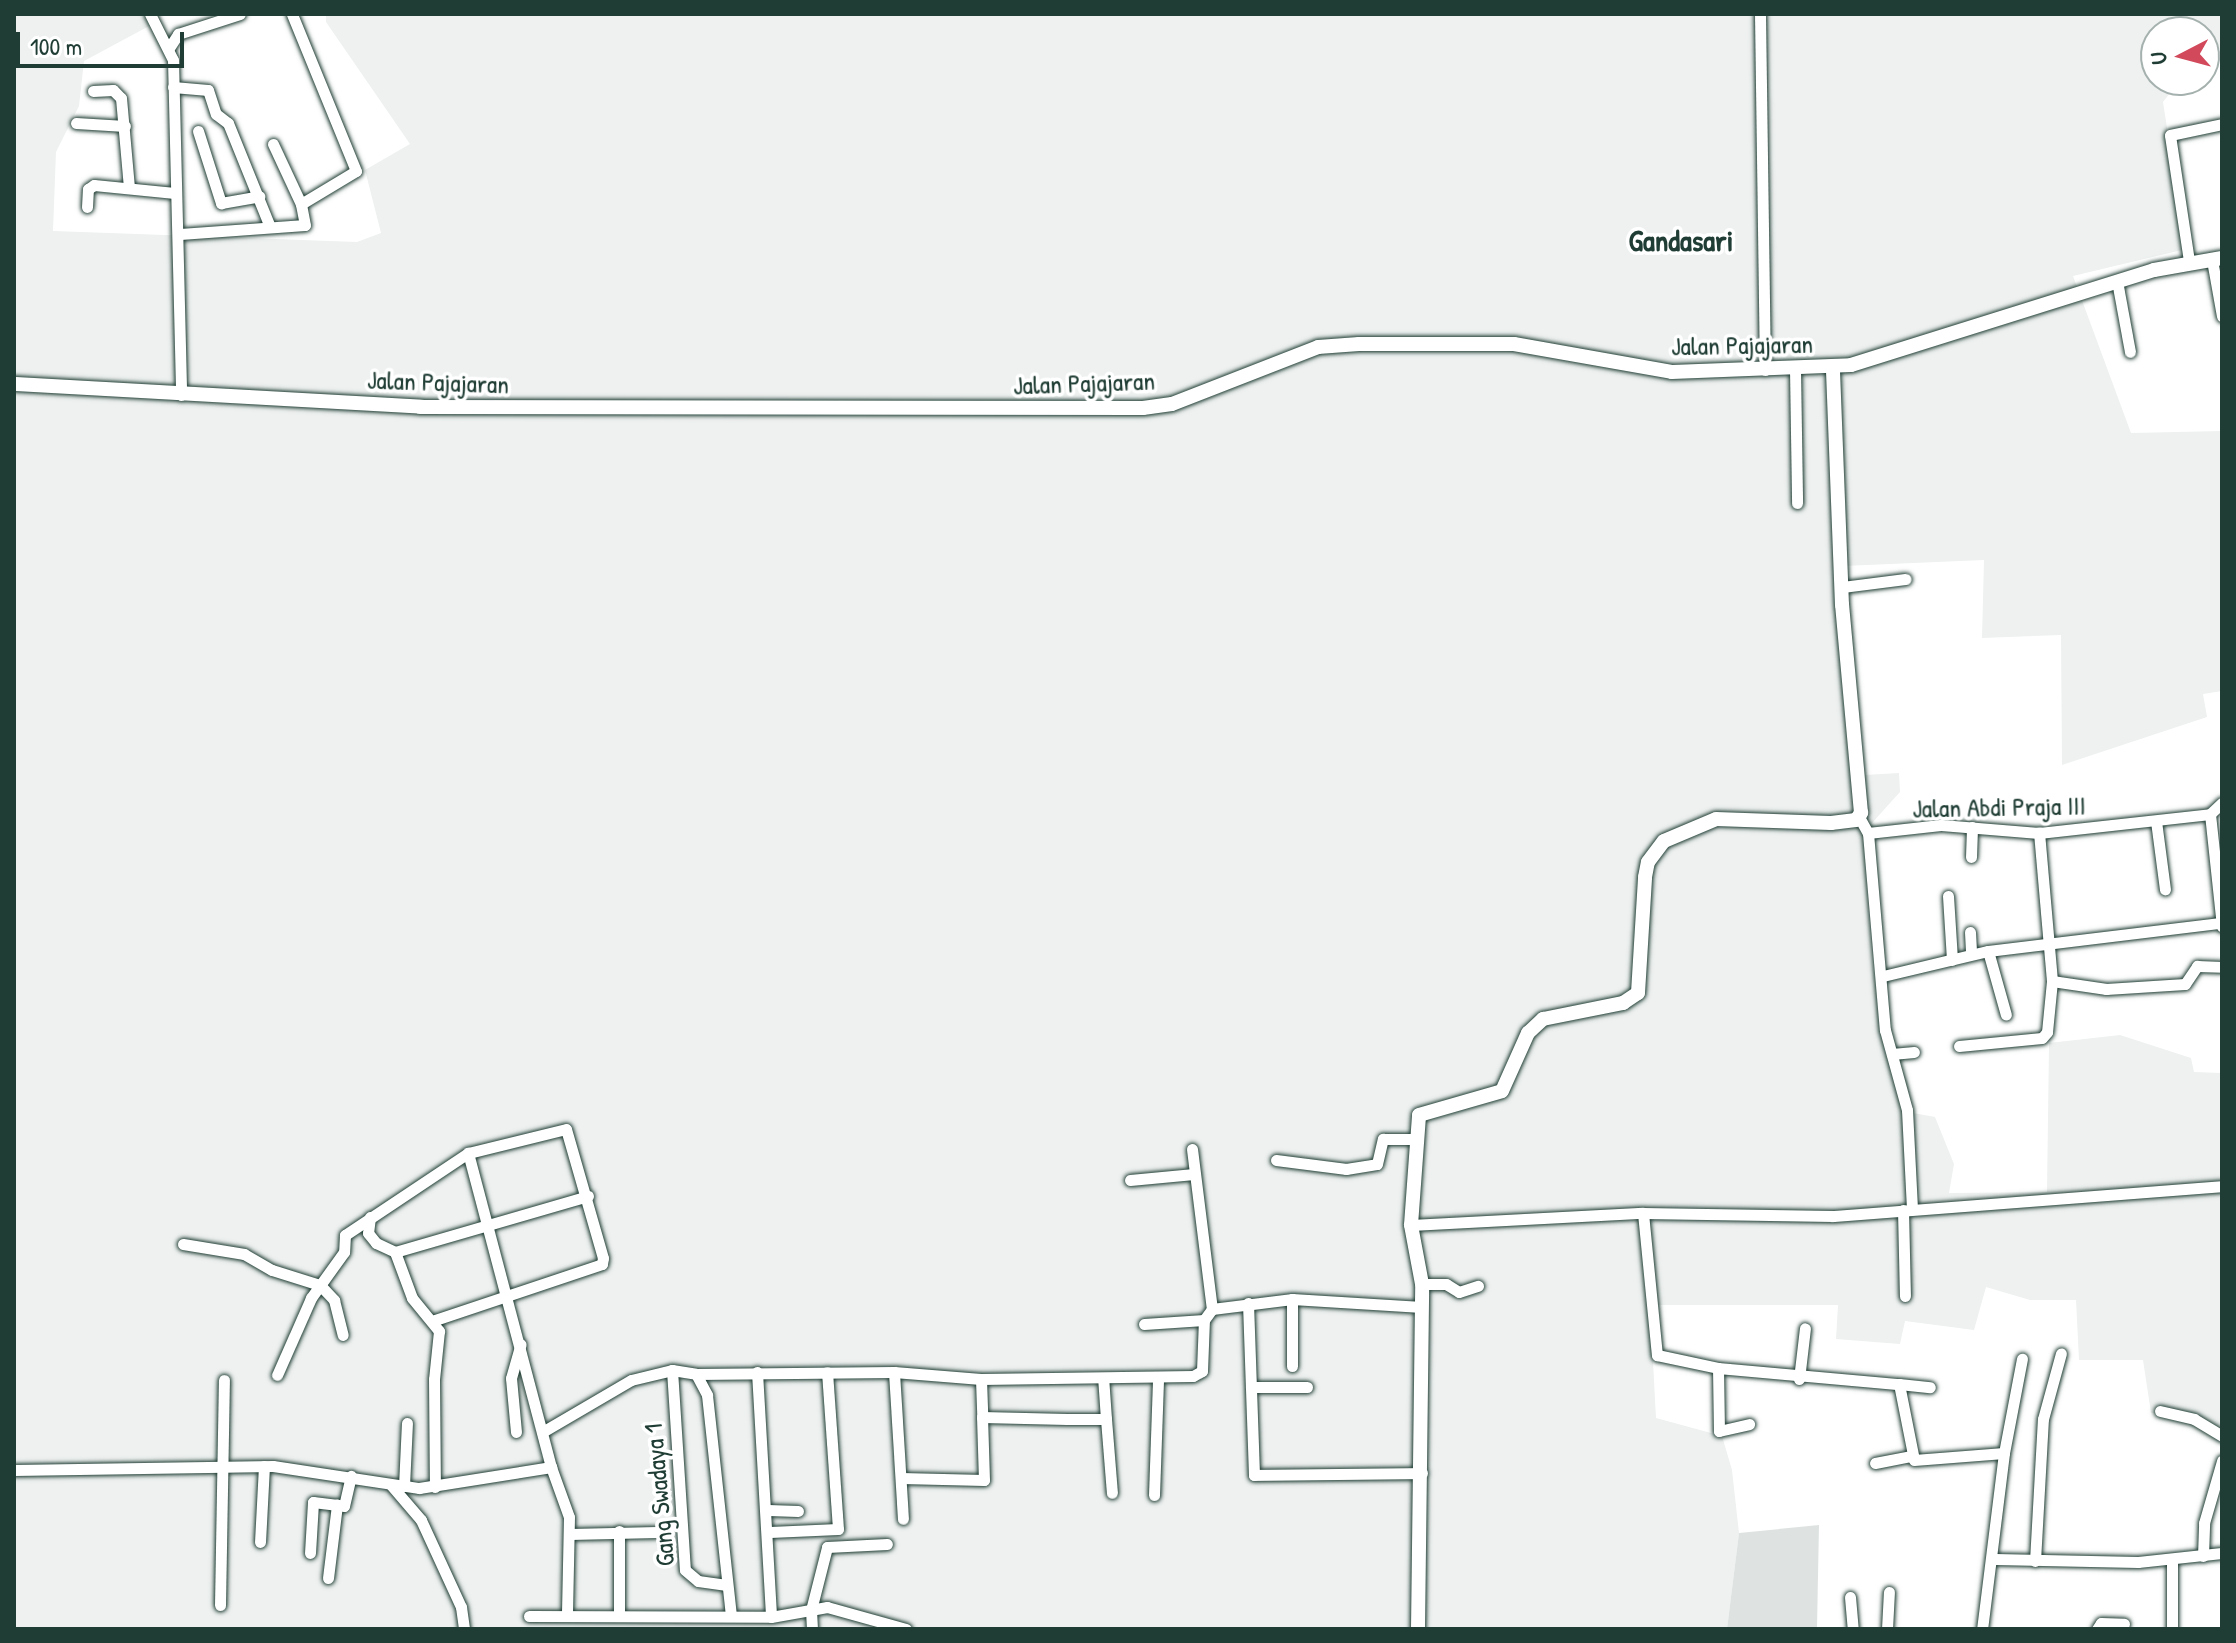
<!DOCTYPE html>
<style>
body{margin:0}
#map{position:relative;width:2236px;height:1643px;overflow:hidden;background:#fff;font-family:"Patrick Hand",sans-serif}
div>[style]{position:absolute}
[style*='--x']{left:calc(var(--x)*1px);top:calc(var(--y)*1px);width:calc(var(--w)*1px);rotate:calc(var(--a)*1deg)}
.built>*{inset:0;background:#eef1f0}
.green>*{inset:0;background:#dee3e2}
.roads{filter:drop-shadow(0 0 2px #1f3d34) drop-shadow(0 0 2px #1f3d34)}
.minor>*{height:11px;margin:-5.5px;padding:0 5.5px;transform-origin:5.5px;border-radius:5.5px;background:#fff}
.tertiary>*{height:14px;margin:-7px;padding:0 7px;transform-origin:7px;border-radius:7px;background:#fff}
.secondary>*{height:14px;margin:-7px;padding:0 7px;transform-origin:7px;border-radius:7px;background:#fff}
span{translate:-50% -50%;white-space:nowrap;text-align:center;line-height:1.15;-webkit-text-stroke:7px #fff;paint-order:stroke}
.street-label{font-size:26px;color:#1f3d34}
.quarter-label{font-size:30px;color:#1f3d34;font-weight:700}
.frame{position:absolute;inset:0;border:16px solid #1f3d34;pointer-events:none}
.north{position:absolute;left:2140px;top:16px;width:80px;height:80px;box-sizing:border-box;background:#fff;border:2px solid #a5b1ae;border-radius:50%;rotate:264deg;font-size:22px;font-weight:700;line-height:32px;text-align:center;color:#1f3d34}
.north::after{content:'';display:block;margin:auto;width:28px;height:36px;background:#d1495b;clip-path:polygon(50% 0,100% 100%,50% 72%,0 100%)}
.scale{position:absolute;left:16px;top:32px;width:168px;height:36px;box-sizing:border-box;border:4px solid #1f3d34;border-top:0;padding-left:10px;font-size:24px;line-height:28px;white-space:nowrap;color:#1f3d34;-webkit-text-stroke:6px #fff;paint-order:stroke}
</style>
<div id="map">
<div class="built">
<i style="clip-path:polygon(14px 14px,147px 14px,151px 25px,84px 61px,79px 106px,56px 152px,53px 231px,357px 242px,381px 233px,365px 170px,410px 144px,326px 22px,326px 14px,2222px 14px,2222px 49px,2204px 50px,2204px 32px,2156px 32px,2156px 80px,2180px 80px,2163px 102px,2186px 249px,2073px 276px,2131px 433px,2222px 431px,2222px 691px,2203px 694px,2207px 717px,2062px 765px,2061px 635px,1982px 638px,1984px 560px,1843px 566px,1865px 775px,1899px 773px,1900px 792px,1863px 833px,1872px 964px,1886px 1042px,1908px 1082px,1913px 1113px,1935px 1117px,1954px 1164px,1949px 1193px,2047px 1192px,2049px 1043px,2120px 1035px,2191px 1058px,2194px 1072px,2222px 1073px,2222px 1436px,2195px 1419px,2151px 1413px,2143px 1360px,2079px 1360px,2076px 1300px,2030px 1300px,1986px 1287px,1974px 1330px,1905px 1321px,1900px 1344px,1836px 1339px,1838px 1305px,1650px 1305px,1656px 1418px,1722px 1436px,1732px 1470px,1739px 1533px,1727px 1629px,14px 1629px)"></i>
</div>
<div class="green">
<i style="clip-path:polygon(1819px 1525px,1817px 1629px,1727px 1629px,1739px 1533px)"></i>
</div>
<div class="roads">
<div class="minor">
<i style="--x:150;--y:14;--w:51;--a:63.4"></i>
<i style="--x:173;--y:60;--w:335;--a:88.6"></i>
<i style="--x:1760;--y:14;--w:356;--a:89.2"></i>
<i style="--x:169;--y:48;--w:17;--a:-57"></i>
<i style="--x:178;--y:34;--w:65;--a:-17.9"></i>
<i style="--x:173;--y:87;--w:35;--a:5"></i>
<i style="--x:208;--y:90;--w:25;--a:72"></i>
<i style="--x:216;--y:114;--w:15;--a:37"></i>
<i style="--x:228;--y:123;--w:112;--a:68"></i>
<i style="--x:93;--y:91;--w:20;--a:-3"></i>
<i style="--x:113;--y:90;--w:11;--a:45"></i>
<i style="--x:121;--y:98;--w:90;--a:84.9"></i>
<i style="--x:76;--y:123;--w:49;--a:3.5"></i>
<i style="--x:198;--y:131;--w:76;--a:72.3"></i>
<i style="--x:221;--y:203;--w:39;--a:-10"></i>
<i style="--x:273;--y:144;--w:66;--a:65"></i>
<i style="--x:87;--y:207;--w:18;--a:-87"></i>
<i style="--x:88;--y:189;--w:7;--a:-34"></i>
<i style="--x:94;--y:185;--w:81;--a:5.6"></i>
<i style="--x:180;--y:234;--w:125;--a:-4.1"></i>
<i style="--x:305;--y:225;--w:21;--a:-101"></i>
<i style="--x:301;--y:204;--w:64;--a:-31"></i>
<i style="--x:356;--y:171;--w:170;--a:-112.2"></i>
<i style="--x:2212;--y:260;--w:57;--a:79.9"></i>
<i style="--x:2189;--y:261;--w:127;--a:-98.6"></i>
<i style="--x:2170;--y:135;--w:53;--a:-11.9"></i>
<i style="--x:2117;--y:281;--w:72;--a:79.6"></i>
<i style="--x:1795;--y:369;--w:134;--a:89.1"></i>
<i style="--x:1842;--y:587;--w:64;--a:-7.2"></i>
<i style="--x:2210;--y:814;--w:113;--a:83.9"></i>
<i style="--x:1859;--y:817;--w:18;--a:61"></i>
<i style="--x:1868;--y:833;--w:198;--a:85.1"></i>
<i style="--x:1885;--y:1030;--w:83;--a:74.6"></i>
<i style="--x:1907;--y:1110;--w:98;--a:87.1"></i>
<i style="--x:2156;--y:821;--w:69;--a:82.5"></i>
<i style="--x:1868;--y:833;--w:73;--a:-6.3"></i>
<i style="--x:1941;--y:825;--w:98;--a:4.7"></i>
<i style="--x:2039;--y:833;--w:172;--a:-6.3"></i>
<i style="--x:2210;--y:814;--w:16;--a:-43"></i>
<i style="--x:1971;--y:857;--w:30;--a:-88"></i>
<i style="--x:1948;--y:896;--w:64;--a:86.4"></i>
<i style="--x:1970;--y:932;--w:22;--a:87"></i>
<i style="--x:1988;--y:951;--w:66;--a:74.3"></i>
<i style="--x:1883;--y:976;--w:108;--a:-13.4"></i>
<i style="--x:1988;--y:951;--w:234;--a:-6.9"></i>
<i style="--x:2052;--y:981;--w:55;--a:8.4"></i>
<i style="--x:2106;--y:989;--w:79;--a:-3.6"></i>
<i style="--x:2185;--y:984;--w:22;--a:-56"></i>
<i style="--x:2197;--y:966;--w:25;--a:2"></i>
<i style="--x:1959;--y:1046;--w:83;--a:-5.5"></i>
<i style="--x:2042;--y:1038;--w:8;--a:-50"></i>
<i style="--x:2047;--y:1032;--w:51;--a:-84.4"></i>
<i style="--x:2052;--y:981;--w:149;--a:-95"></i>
<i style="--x:1892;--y:1054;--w:22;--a:-5"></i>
<i style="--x:1192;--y:1149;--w:161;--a:82.9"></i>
<i style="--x:1276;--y:1160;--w:71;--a:7.3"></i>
<i style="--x:1346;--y:1169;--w:31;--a:-9"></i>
<i style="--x:1377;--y:1164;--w:26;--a:-77"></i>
<i style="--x:1383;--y:1139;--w:32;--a:0"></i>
<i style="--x:1130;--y:1180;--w:64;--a:-5.4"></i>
<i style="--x:1903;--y:1210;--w:86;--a:88.7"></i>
<i style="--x:1643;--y:1213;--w:143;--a:84.4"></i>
<i style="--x:1657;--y:1355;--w:62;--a:12"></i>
<i style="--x:1718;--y:1368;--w:63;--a:89.1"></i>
<i style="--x:1719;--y:1431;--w:31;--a:-13"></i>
<i style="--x:370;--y:1217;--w:16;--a:97"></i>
<i style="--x:368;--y:1233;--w:13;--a:51"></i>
<i style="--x:376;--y:1243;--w:21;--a:25"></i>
<i style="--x:395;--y:1252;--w:201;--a:-16.2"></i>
<i style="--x:1411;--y:1225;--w:232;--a:-3"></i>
<i style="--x:1643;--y:1213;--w:190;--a:0.9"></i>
<i style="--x:1833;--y:1216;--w:390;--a:-4.4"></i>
<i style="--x:183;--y:1244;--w:62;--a:9.3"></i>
<i style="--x:244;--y:1254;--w:32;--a:30"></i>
<i style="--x:272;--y:1270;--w:50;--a:17.4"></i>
<i style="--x:320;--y:1285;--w:21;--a:47"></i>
<i style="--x:334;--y:1300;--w:36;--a:76"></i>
<i style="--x:395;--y:1252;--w:49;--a:69.7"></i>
<i style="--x:412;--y:1298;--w:43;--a:50.7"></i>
<i style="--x:439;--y:1331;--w:48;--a:95.9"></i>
<i style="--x:434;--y:1379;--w:108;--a:89.5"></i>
<i style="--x:1422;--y:1284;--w:24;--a:0"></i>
<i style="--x:1446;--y:1284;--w:15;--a:32"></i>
<i style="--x:1459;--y:1292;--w:20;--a:-18"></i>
<i style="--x:1248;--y:1303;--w:172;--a:88"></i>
<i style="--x:1254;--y:1475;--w:168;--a:-0.7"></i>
<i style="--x:435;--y:1320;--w:176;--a:-18.5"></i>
<i style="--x:602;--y:1264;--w:6;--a:-81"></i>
<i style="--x:603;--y:1258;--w:134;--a:-106"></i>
<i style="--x:566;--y:1129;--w:101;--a:166.2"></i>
<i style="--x:1144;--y:1324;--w:60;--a:-3.8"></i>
<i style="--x:1292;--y:1366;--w:67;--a:-90"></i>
<i style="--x:1718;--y:1368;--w:182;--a:5.1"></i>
<i style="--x:1899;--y:1384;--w:77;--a:78.8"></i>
<i style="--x:1914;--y:1460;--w:90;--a:-4.4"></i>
<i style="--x:2004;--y:1453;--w:177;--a:97.1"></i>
<i style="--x:672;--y:1370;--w:200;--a:86.3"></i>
<i style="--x:685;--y:1570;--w:17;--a:40"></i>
<i style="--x:698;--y:1581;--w:29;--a:8"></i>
<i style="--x:757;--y:1372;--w:245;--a:86.7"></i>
<i style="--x:894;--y:1372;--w:147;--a:86.5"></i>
<i style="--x:696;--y:1374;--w:24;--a:62"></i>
<i style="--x:707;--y:1395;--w:222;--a:83.8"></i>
<i style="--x:981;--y:1379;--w:38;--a:88"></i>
<i style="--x:982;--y:1417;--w:85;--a:1.3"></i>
<i style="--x:1067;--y:1419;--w:39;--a:0"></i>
<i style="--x:1106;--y:1419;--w:39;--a:-94"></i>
<i style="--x:1799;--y:1379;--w:51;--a:-83.3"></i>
<i style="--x:1899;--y:1384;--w:31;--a:6"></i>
<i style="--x:1251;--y:1387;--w:56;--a:0"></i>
<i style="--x:2160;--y:1411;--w:35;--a:13"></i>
<i style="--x:2194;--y:1419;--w:33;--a:31"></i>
<i style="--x:1106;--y:1419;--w:74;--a:85.4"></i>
<i style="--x:544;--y:1431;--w:101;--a:-30.4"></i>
<i style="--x:631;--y:1380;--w:42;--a:-13.7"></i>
<i style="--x:672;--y:1370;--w:24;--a:9"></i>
<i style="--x:696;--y:1374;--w:198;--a:-0.6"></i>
<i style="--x:894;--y:1372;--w:87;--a:4.6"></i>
<i style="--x:981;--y:1379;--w:212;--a:-0.8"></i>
<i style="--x:1193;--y:1376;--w:10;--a:-29"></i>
<i style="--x:1202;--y:1371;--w:51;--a:-87.8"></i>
<i style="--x:1204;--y:1320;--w:14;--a:-54"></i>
<i style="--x:1212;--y:1309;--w:81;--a:-7.1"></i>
<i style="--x:1292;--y:1299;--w:130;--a:3.5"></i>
<i style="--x:516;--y:1432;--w:54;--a:-95.3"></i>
<i style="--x:511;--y:1378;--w:35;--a:-74"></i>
<i style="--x:2004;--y:1453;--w:96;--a:-79.2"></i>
<i style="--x:1875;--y:1463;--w:36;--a:-11"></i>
<i style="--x:551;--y:1467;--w:53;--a:70.2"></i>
<i style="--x:569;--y:1517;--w:97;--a:91.2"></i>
<i style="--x:14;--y:1470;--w:259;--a:-0.9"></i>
<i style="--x:273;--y:1466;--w:148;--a:8.6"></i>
<i style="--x:419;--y:1488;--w:134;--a:-9"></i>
<i style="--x:551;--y:1467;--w:325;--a:-104.8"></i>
<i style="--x:468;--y:1153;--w:148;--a:146.3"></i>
<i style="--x:345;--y:1235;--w:17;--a:93"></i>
<i style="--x:344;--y:1252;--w:57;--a:125.7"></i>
<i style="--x:311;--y:1298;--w:84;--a:113.8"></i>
<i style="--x:901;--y:1478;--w:83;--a:1.4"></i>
<i style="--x:984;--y:1480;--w:63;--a:-91.8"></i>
<i style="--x:391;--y:1485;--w:46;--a:49.4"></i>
<i style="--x:421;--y:1520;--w:96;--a:65.3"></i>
<i style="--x:461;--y:1607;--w:22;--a:82"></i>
<i style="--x:404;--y:1486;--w:63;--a:-87.3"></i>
<i style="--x:1154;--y:1495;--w:116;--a:-88"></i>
<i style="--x:768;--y:1510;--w:30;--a:2"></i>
<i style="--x:770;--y:1532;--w:68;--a:-2.5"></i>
<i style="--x:838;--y:1529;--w:157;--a:-94"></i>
<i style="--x:570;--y:1534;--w:87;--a:-1.3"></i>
<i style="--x:260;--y:1542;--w:76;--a:-87"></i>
<i style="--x:310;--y:1553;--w:51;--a:-86.6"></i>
<i style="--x:313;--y:1502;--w:31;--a:7"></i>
<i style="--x:344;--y:1506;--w:31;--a:-77"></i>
<i style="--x:2203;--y:1556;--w:33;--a:-88"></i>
<i style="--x:2204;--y:1523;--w:65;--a:-73.8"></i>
<i style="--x:1995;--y:1559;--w:143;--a:1.2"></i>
<i style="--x:2138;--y:1562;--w:84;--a:-6.1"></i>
<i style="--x:2172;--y:1560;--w:69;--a:90"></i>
<i style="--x:2035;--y:1561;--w:142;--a:-86.8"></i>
<i style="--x:2043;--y:1419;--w:68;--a:-74.7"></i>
<i style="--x:328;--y:1578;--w:74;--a:-83"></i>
<i style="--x:1850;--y:1597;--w:32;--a:85"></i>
<i style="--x:220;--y:1605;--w:225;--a:-89"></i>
<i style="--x:619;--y:1614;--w:83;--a:-90"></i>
<i style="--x:529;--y:1616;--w:242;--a:0.2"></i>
<i style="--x:771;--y:1617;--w:57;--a:-10.1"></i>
<i style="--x:827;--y:1607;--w:82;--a:15.6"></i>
<i style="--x:812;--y:1629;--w:19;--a:-93"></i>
<i style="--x:811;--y:1610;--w:65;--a:-75.7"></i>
<i style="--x:827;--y:1547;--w:60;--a:-2.9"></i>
<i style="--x:1887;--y:1629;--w:37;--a:-87"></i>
<i style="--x:2097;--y:1629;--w:7;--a:-56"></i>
<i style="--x:2101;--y:1623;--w:23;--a:2"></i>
</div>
<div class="tertiary">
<i style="--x:1418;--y:1629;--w:345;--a:-89.3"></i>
<i style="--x:1422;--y:1284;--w:60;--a:-100.6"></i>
<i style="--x:1411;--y:1225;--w:110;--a:-85.8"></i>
<i style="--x:1419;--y:1115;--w:86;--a:-16.1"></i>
<i style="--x:1502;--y:1091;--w:64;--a:-65.9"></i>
<i style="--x:1528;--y:1033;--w:21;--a:-43"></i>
<i style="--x:1543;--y:1019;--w:82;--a:-11.3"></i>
<i style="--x:1623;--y:1003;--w:18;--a:-34"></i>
<i style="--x:1638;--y:993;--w:116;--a:-86.5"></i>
<i style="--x:1645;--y:877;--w:15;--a:-79"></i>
<i style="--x:1648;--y:862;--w:26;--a:-53"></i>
<i style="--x:1664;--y:841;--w:56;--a:-22.9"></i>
<i style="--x:1716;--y:819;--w:115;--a:2"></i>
<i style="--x:1831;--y:823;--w:25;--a:-7"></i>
<i style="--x:1856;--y:820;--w:9;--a:-54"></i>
<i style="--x:1861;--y:813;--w:209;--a:-95.2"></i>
<i style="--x:1842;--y:605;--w:238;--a:-92.2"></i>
</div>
<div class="secondary">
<i style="--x:14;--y:384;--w:407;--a:3.2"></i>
<i style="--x:420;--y:407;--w:723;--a:0.08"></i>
<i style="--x:1143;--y:408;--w:29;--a:-8"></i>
<i style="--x:1172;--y:404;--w:157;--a:-21.3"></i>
<i style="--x:1318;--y:347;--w:41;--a:-4.2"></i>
<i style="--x:1359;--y:344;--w:155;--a:0"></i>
<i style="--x:1514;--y:344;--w:160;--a:10"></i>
<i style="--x:1672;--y:372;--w:179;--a:-2.2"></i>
<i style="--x:1851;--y:365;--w:318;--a:-17.4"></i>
<i style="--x:2154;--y:270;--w:69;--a:-10"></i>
</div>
</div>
<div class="street-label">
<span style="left:1742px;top:345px;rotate:-1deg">Jalan Pajajaran</span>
<span style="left:438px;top:382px;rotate:2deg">Jalan Pajajaran</span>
<span style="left:1084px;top:383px;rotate:-2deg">Jalan Pajajaran</span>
<span style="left:1999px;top:807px;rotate:-1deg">Jalan Abdi Praja III</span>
<span style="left:659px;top:1495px;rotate:-95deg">Gang Swadaya 1</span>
</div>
<div class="quarter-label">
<span style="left:1681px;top:240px">Gandasari</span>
</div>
<div class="frame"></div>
<div class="north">U</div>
<div class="scale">100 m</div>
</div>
